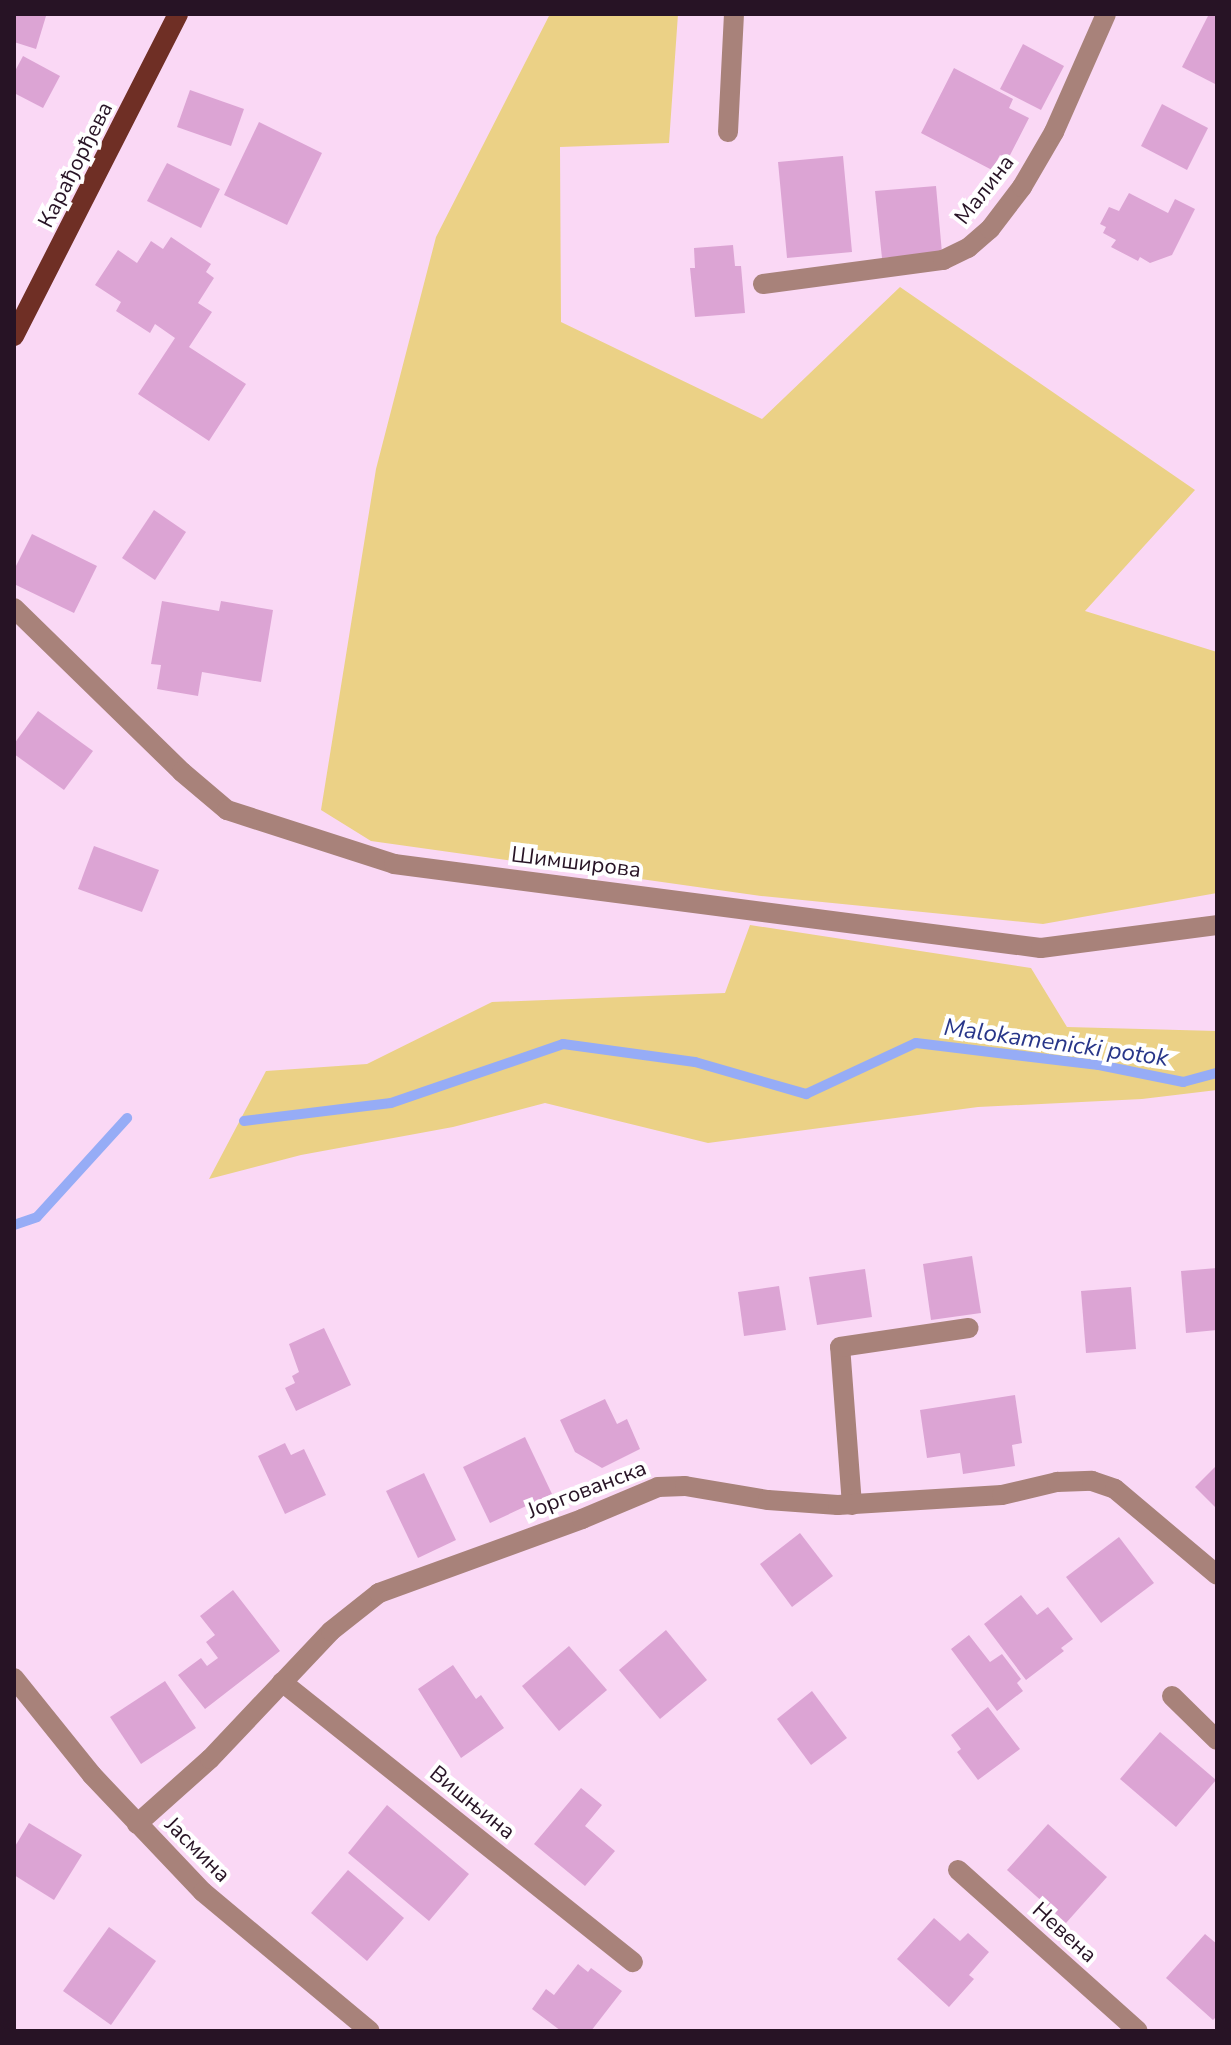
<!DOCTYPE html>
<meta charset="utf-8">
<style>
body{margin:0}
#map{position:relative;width:1231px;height:2045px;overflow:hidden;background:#fad8f5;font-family:"Nunito Sans",sans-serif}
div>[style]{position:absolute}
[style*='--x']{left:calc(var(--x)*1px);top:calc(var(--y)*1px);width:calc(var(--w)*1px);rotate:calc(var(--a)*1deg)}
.green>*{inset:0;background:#ebd186}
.stream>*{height:10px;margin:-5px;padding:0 5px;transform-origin:5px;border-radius:5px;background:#96acf6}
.building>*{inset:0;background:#dca4d4}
.minor>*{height:20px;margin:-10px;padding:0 10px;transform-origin:10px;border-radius:10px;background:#a8827a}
.major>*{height:20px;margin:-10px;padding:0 10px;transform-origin:10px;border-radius:10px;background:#6f2f25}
span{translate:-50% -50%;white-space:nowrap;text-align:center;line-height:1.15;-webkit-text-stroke:8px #fff;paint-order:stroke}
.street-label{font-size:22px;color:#271325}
.water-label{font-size:24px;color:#283689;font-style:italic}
.frame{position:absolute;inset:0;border:16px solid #271325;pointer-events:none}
</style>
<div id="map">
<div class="green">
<i style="clip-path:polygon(550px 14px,678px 14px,669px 143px,560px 147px,561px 322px,762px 419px,900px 287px,1195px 490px,1085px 611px,1217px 652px,1217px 893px,1043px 924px,761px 896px,371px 841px,321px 810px,376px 469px,436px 237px)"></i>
<i style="clip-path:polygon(750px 925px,1031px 968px,1067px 1027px,1217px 1031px,1217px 1090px,1142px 1099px,978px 1107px,708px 1143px,545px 1103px,453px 1127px,301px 1155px,209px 1179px,266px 1071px,367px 1064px,492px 1002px,725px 993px)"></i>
</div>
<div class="stream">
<i style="--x:244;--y:1121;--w:148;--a:-7"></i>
<i style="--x:391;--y:1103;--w:182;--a:-18.9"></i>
<i style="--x:563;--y:1044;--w:133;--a:7.8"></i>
<i style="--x:695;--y:1062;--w:116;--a:16.1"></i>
<i style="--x:806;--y:1094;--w:121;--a:-24.9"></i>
<i style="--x:916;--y:1043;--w:184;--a:6.9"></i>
<i style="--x:1099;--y:1065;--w:86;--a:11.4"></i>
<i style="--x:1183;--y:1082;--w:35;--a:-15"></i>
<i style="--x:14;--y:1225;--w:24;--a:-19"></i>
<i style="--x:37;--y:1217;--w:134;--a:-47.7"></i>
</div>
<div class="building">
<i style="clip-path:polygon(14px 14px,46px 16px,36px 49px,14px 42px)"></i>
<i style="clip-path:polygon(1209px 14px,1217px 14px,1217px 85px,1182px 67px)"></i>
<i style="clip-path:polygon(1023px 44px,1064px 66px,1041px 110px,1000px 89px)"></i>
<i style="clip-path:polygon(23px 56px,60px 76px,43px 108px,14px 93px,14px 73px)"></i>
<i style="clip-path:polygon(954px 68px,1013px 99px,1009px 108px,1029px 118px,1008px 159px,1000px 155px,992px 170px,921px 133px)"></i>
<i style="clip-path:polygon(190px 90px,244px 109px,231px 146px,177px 127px)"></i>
<i style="clip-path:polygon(1162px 104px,1208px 128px,1187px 170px,1141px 146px)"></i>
<i style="clip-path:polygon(259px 122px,322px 153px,287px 225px,224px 195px)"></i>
<i style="clip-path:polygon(843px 156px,852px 252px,787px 258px,778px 162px)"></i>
<i style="clip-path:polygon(167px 163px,220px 189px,201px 228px,147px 201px)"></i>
<i style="clip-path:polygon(936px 186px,942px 253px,882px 258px,875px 191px)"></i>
<i style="clip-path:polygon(1129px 193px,1168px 213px,1175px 199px,1195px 209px,1172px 255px,1150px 263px,1140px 257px,1138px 261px,1111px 247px,1116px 240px,1103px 233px,1106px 227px,1100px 224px,1109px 207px,1119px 211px)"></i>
<i style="clip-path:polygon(171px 237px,211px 264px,206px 272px,214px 278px,198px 303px,212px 312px,189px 347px,246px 384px,209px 441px,138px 394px,175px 338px,155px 324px,150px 333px,116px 311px,121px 302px,95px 285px,118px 250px,137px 263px,151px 241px,163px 249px)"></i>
<i style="clip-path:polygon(733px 245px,735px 266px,741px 266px,745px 313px,695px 317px,690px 268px,695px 268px,694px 248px)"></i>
<i style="clip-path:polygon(154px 510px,186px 532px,155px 580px,122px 558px)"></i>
<i style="clip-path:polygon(32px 534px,97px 566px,74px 613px,14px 584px,14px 570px)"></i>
<i style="clip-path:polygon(162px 601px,219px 611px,221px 601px,273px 610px,261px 682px,202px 672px,198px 696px,157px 689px,161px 665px,151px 664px)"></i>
<i style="clip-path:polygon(38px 711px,93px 751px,64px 790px,14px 754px,14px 744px)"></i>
<i style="clip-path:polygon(94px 846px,159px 870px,142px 912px,78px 889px)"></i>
<i style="clip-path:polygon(972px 1256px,981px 1313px,931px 1320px,923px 1264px)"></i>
<i style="clip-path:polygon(1217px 1268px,1217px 1330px,1186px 1333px,1181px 1271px)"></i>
<i style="clip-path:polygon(865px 1269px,872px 1317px,817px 1325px,809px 1277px)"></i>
<i style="clip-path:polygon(779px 1286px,786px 1330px,744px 1336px,738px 1292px)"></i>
<i style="clip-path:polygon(1131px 1287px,1136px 1349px,1086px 1353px,1081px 1291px)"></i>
<i style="clip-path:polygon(324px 1328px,351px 1385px,296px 1411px,285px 1388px,295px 1383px,292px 1376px,299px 1372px,289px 1344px)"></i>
<i style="clip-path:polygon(1015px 1395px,1022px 1443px,1012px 1445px,1015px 1466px,963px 1474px,960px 1453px,927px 1458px,920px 1410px)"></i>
<i style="clip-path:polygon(605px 1399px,617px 1424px,627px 1419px,640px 1449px,602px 1468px,575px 1452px,560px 1420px)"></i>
<i style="clip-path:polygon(525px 1437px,552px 1494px,490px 1523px,463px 1467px)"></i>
<i style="clip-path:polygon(285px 1443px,291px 1455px,304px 1449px,326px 1495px,285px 1514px,258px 1456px)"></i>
<i style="clip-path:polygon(1217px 1465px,1217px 1509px,1195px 1487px)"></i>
<i style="clip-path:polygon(424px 1473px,456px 1540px,418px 1558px,386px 1491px)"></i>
<i style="clip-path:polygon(800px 1533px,833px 1576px,792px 1607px,760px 1564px)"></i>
<i style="clip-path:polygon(1119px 1537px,1154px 1583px,1101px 1623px,1066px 1577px)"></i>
<i style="clip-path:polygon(233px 1590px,280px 1651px,205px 1709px,178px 1675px,201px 1658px,207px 1666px,218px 1658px,206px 1642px,215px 1635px,200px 1616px)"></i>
<i style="clip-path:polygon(1021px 1595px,1037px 1615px,1048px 1607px,1073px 1639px,1061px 1648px,1064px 1651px,1026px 1680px,984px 1624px)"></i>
<i style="clip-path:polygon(666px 1630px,707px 1680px,660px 1719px,619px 1670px)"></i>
<i style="clip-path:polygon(969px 1635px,990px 1662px,1002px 1654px,1021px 1679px,1017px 1683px,1023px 1691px,997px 1711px,951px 1649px)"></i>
<i style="clip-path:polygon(569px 1646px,607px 1690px,559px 1731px,522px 1686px)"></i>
<i style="clip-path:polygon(453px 1665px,476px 1699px,481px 1695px,504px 1728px,461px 1758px,418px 1689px)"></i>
<i style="clip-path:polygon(165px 1681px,196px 1728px,141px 1764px,110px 1717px)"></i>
<i style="clip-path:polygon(812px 1691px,847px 1738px,811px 1765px,777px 1719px)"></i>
<i style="clip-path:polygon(988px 1707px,1020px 1749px,978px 1780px,957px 1752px,961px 1749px,951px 1735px)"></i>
<i style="clip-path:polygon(1160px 1732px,1216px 1780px,1176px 1827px,1120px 1779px)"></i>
<i style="clip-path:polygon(581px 1788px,602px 1805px,585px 1826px,615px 1851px,585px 1886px,534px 1844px)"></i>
<i style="clip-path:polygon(387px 1805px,469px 1874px,429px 1921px,348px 1853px)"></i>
<i style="clip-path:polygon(29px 1823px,82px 1855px,54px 1900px,14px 1875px,14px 1848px)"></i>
<i style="clip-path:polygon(1048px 1824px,1107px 1877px,1066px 1923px,1007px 1870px)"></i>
<i style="clip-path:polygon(348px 1870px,404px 1918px,367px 1961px,311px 1913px)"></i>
<i style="clip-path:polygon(934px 1918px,960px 1941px,968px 1933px,989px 1952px,969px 1975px,974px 1979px,949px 2007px,897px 1959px)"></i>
<i style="clip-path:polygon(109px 1927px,156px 1961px,111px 2025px,63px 1991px)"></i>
<i style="clip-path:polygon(1205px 1934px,1217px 1944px,1217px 2016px,1213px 2020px,1166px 1978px)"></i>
<i style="clip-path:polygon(578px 1964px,588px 1972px,591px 1968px,622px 1991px,591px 2031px,561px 2031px,532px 2009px,546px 1989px,554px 1995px)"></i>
</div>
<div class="minor">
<i style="--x:728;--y:132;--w:118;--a:-87.1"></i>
<i style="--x:763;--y:284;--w:182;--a:-7.6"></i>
<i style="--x:943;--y:260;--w:28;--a:-26"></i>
<i style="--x:968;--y:248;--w:29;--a:-41"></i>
<i style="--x:990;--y:229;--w:53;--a:-52.7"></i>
<i style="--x:1022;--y:187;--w:64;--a:-59.8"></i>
<i style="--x:1054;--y:132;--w:129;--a:-66.2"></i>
<i style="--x:14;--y:608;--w:235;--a:44.3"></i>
<i style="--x:182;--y:772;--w:59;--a:40.2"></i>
<i style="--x:227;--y:810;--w:176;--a:17.9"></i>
<i style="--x:394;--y:864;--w:652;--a:7.4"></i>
<i style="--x:1041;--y:948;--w:177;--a:-7.4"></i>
<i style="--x:852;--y:1505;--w:158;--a:-94.3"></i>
<i style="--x:840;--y:1347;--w:130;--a:-8.4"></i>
<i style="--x:14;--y:1678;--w:124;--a:51.2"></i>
<i style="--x:92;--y:1775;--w:161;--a:46.5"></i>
<i style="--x:203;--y:1892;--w:217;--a:39.8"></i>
<i style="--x:282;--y:1682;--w:449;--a:38.6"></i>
<i style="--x:1172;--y:1696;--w:63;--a:44.4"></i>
<i style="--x:137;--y:1824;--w:98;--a:-41.7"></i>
<i style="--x:210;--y:1759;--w:176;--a:-46.6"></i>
<i style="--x:331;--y:1631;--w:61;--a:-38.4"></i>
<i style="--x:379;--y:1593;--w:216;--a:-20"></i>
<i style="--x:582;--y:1519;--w:82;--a:-22.8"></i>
<i style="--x:658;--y:1487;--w:27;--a:-2"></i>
<i style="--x:685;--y:1486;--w:84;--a:9.6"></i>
<i style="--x:768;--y:1500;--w:70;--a:4.1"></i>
<i style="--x:838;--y:1505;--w:164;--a:-3.5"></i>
<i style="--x:1002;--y:1495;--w:57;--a:-13.3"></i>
<i style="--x:1057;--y:1482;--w:35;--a:-2"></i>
<i style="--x:1092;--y:1481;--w:24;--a:19"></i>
<i style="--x:1115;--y:1489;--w:133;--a:40.1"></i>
<i style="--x:958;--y:1870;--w:241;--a:41.8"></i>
</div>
<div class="major">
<i style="--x:14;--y:336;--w:361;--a:-63"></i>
</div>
<div class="street-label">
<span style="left:76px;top:165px;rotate:-63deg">Карађорђева</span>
<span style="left:985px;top:190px;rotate:-52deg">Малина</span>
<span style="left:576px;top:863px;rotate:7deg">Шимширова</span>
<span style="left:587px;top:1490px;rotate:-21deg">Јоргованска</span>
<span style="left:472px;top:1803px;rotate:39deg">Вишњина</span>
<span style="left:197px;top:1850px;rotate:45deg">Јасмина</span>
<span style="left:1064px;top:1933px;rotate:42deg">Невена</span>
</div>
<div class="water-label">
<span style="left:1056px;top:1043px;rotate:8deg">Malokamenicki potok</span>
</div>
<div class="frame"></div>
</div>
